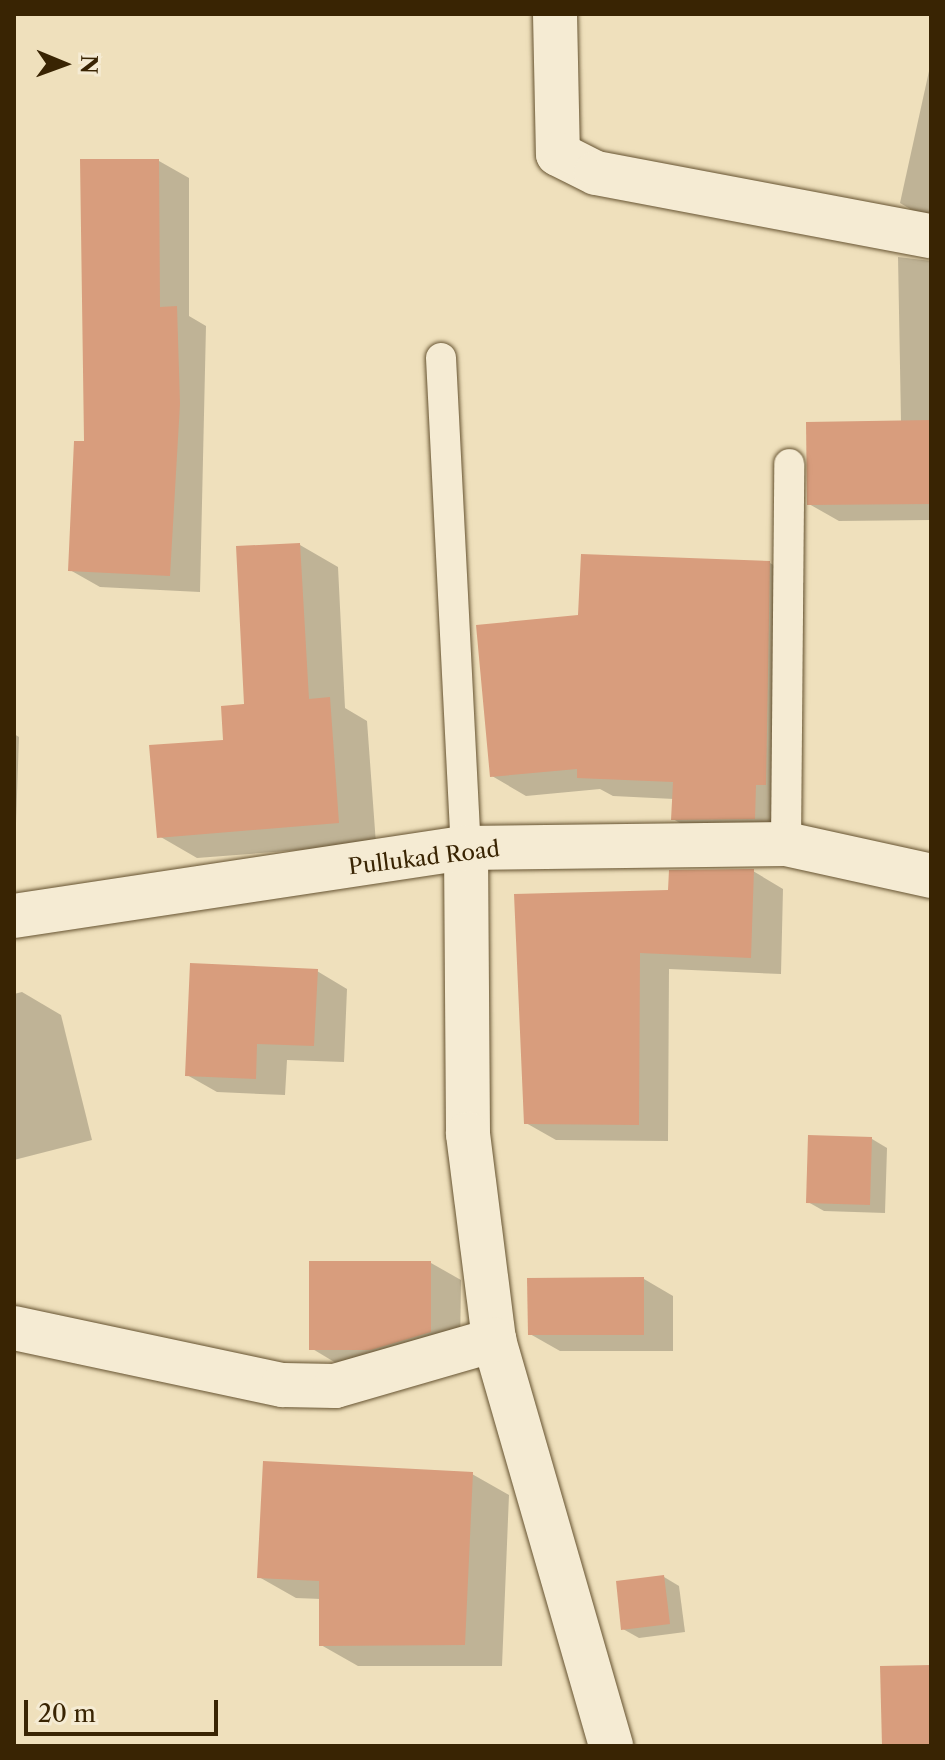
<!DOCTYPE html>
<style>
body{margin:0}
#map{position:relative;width:945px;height:1760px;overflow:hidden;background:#efe0bc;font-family:"Libre Caslon Text",serif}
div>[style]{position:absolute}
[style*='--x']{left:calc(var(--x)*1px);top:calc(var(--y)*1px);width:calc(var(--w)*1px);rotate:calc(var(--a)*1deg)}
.shadow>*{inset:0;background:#0003}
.building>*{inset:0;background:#d89d7d}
.roads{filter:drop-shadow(0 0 2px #665331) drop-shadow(0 0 2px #665331)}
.service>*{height:30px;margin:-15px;padding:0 15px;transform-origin:15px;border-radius:15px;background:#f5ebd3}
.minor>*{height:44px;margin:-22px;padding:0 22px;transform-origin:22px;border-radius:22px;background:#f5ebd3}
.tertiary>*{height:44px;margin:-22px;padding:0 22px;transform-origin:22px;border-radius:22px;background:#f5ebd3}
span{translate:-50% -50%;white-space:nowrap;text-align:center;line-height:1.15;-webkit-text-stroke:6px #f5ebd3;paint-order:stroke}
.street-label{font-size:22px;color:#392403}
.frame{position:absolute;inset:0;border:16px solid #392403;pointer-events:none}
.north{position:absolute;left:24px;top:24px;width:80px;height:80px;-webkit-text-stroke:6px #f5ebd3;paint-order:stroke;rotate:91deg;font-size:22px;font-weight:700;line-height:32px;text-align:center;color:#392403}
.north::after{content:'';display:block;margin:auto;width:28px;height:36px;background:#392403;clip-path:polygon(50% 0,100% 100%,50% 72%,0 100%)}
.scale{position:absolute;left:24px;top:1700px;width:194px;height:36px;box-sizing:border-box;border:4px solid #392403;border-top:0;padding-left:10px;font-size:24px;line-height:28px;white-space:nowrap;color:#392403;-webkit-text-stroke:6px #f5ebd3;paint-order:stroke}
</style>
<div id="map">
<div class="shadow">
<i style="clip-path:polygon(931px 62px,931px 221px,900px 203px)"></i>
<i style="clip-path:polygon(159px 161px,189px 178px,189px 316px,206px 326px,200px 592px,100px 587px,70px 570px,86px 444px)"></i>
<i style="clip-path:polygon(898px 257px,931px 261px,931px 520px,839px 521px,809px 504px,901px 422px)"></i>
<i style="clip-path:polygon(300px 545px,338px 567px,345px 708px,367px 721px,376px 844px,197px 858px,159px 836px,246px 706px)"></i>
<i style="clip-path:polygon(770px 563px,804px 583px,800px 804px,789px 838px,708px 839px,673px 819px,674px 799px,613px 796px,600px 789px,526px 796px,492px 776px,580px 616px)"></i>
<i style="clip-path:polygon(14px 734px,19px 737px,15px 852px,14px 852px)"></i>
<i style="clip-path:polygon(753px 871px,783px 889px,781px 974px,669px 969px,668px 1141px,556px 1140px,526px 1123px,670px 892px)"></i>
<i style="clip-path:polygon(317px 971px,347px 989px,344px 1062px,287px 1060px,285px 1095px,217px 1092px,187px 1075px)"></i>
<i style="clip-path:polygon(22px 992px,61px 1015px,92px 1140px,14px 1160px,14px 994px)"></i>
<i style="clip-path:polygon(872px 1139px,887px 1148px,885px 1213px,824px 1211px,808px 1202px)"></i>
<i style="clip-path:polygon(431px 1263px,461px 1280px,460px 1349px,341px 1366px,311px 1348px)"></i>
<i style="clip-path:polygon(644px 1279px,673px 1296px,673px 1351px,560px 1351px,530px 1334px)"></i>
<i style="clip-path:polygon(472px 1474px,509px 1495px,502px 1666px,358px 1666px,321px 1645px,321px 1599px,296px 1598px,259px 1577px)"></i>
<i style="clip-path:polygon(664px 1577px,679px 1586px,685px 1632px,639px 1638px,623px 1629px)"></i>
</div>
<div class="building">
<i style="clip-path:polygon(80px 159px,159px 159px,160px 307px,177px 306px,180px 404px,170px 576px,68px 571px,74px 441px,84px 441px)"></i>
<i style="clip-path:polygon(931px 420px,931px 504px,807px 505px,806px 422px)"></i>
<i style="clip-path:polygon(300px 543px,309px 699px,330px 697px,339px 823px,157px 838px,149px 745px,223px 740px,221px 706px,244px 704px,236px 546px)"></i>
<i style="clip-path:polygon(581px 554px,770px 561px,766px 785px,756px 785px,755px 819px,671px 820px,673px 782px,577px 778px,577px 769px,490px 777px,476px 625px,578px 615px)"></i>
<i style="clip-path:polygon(754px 869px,751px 958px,640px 953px,639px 1125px,524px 1124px,514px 894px,668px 890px,669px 870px)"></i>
<i style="clip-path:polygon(190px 963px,318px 969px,314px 1046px,257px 1044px,256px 1079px,185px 1076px)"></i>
<i style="clip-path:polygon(808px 1135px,872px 1137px,870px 1205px,806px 1203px)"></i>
<i style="clip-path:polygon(309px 1261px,431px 1261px,431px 1332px,371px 1350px,309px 1350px)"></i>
<i style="clip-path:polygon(644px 1277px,644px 1335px,528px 1335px,527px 1278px)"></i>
<i style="clip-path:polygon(263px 1461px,473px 1472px,465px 1645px,319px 1646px,319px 1581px,257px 1578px)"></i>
<i style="clip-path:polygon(664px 1575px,670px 1624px,621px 1630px,616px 1581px)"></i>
<i style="clip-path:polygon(931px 1665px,931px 1745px,882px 1746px,880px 1666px)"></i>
</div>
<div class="roads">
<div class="service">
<i style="--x:441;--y:358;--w:491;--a:87.1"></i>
<i style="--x:786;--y:844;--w:380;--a:-89.5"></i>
</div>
<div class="minor">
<i style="--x:555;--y:14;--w:140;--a:88.8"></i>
<i style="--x:558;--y:154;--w:42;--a:26.6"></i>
<i style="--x:596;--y:173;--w:341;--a:10.7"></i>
<i style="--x:466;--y:848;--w:286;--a:89.6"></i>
<i style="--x:468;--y:1134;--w:208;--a:82.8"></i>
<i style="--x:494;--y:1340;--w:423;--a:73.9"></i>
<i style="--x:14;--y:1328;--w:275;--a:12"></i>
<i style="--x:283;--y:1385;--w:52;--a:1.1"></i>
<i style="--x:335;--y:1386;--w:166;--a:-16.1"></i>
</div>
<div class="tertiary">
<i style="--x:14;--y:916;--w:457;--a:-8.6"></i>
<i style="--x:466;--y:848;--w:320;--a:-0.7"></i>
<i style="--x:786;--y:844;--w:148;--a:12.4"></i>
</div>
</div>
<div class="street-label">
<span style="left:424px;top:858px;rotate:-7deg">Pullukad Road</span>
</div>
<div class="frame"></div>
<div class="north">N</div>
<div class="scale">20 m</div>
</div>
